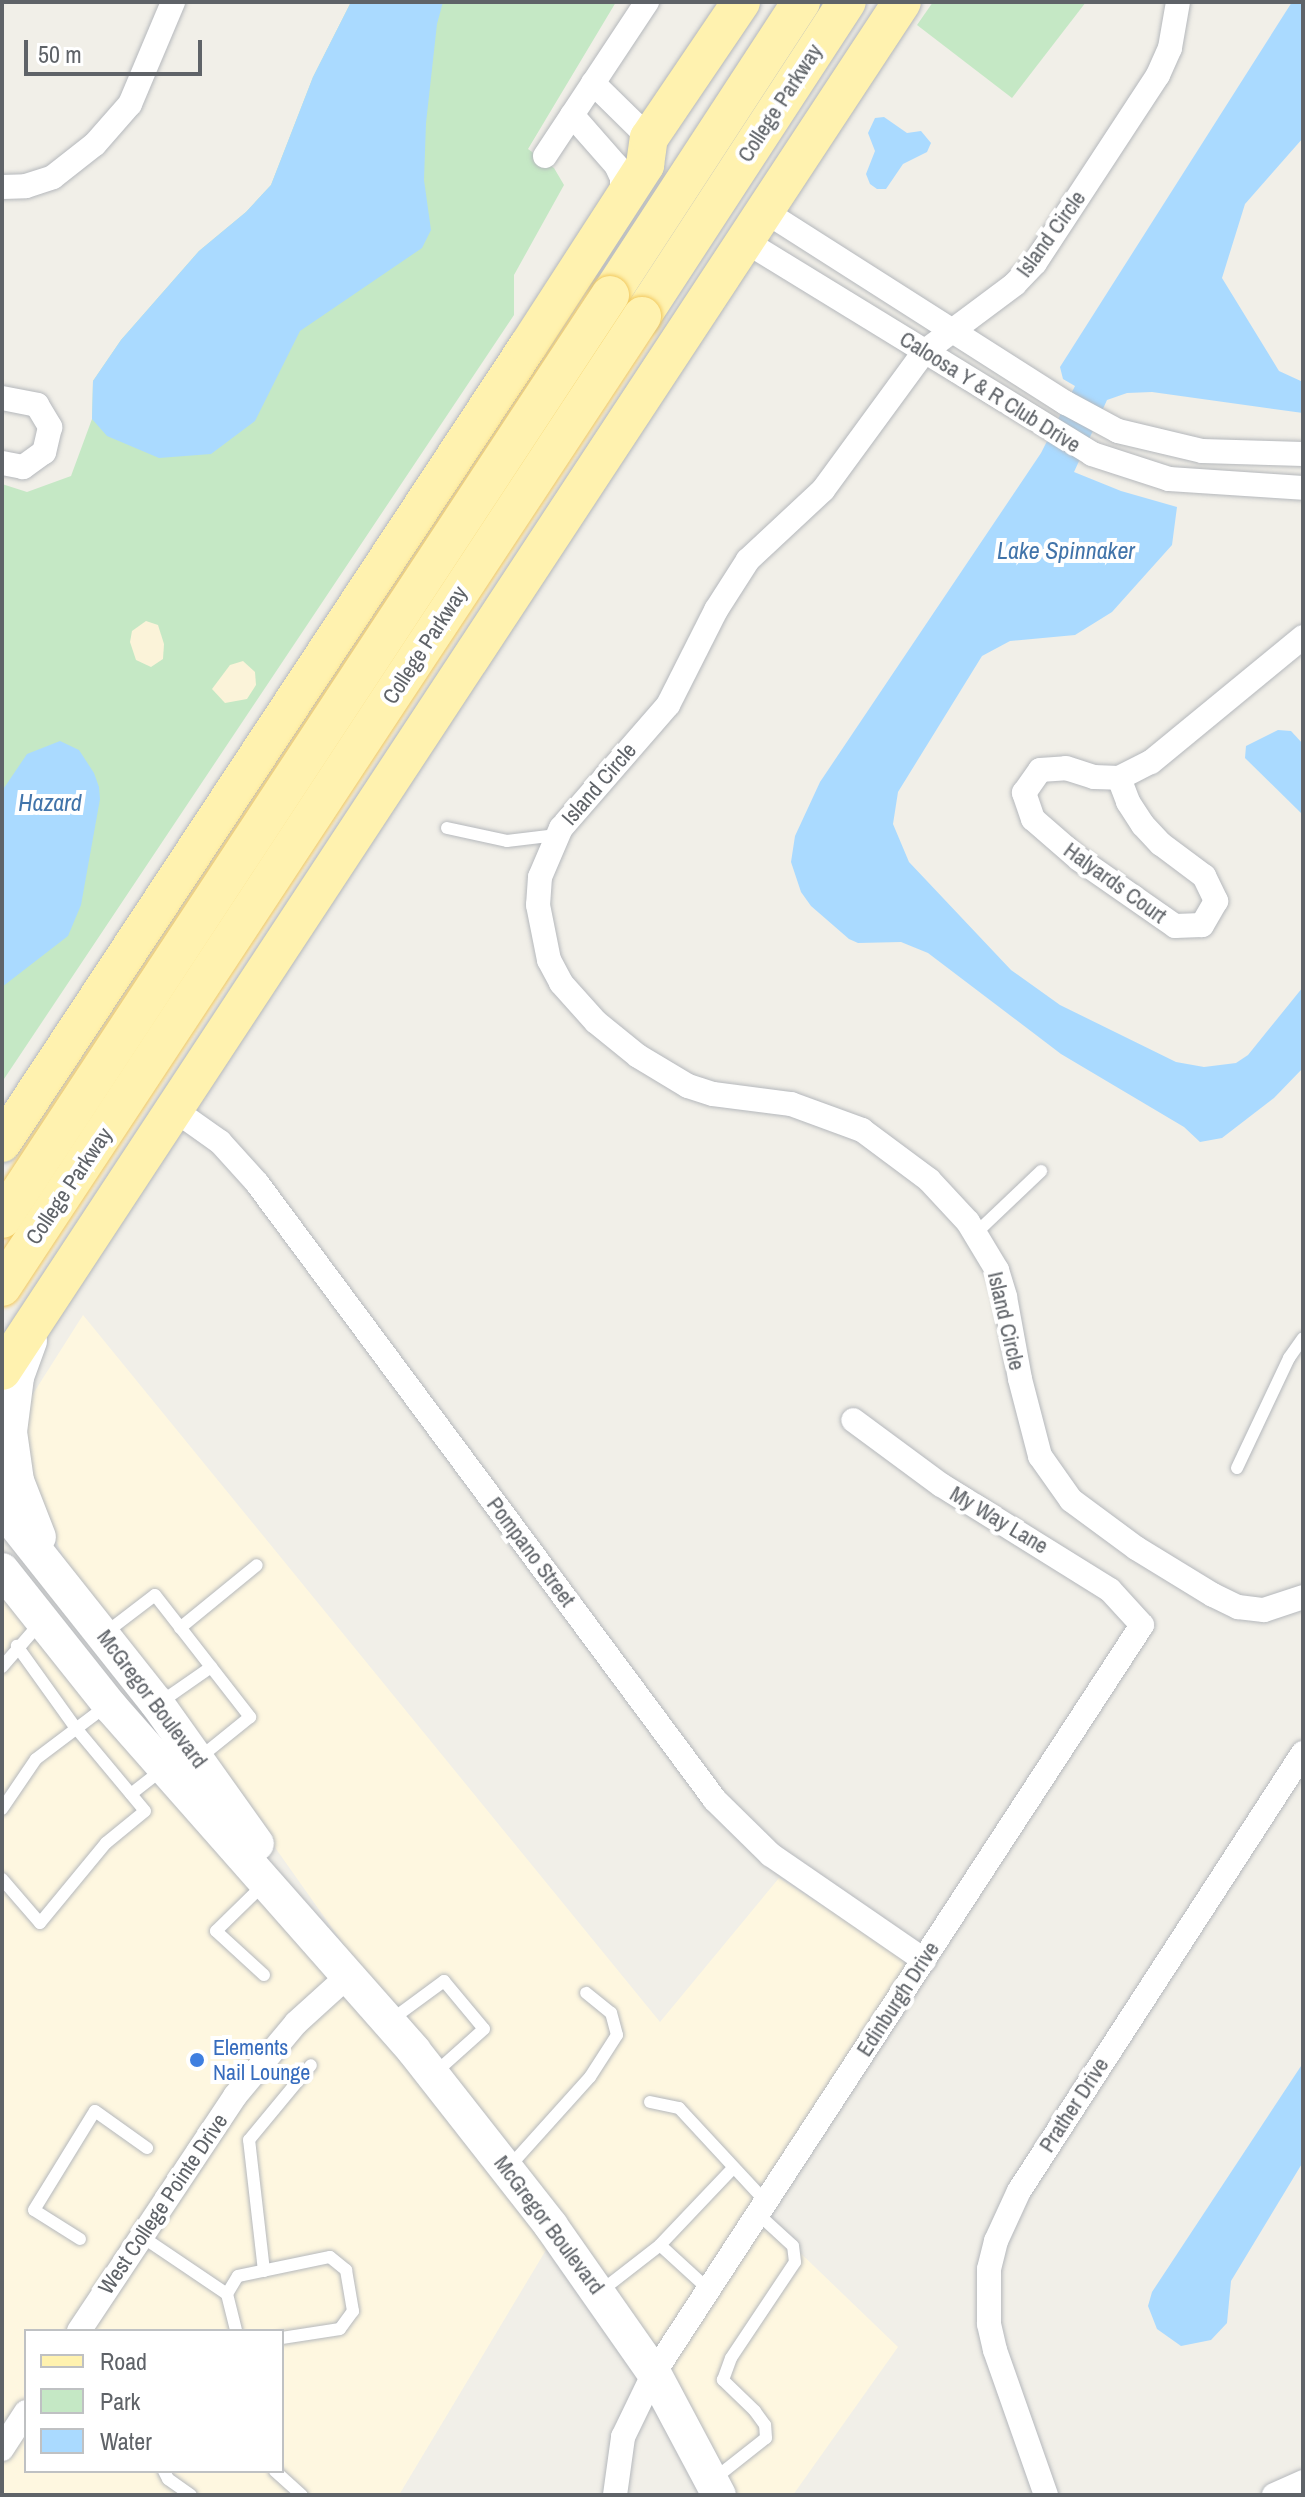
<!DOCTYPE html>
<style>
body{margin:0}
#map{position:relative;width:1305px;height:2497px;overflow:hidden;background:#f1efe8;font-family:"Archivo Narrow",sans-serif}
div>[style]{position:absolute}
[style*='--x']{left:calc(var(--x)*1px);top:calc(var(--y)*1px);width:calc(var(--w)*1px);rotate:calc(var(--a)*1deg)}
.commercial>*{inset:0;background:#fef7e0}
.green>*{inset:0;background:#c5e8c5}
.sand>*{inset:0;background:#fbf3d9}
.water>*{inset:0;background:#aadaff}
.roads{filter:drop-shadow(0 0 2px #b5b8bc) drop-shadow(0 0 2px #b5b8bc)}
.service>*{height:12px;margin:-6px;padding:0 6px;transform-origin:6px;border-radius:6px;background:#fff}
.minor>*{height:24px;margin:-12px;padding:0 12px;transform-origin:12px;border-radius:12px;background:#fff}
.secondary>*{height:34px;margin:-17px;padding:0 17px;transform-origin:17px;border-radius:17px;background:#fff}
.primary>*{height:38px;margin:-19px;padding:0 19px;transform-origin:19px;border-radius:19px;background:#fff2af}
.bridges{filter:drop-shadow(0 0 2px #f2c960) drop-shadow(0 0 2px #f2c960)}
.primary-bridge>*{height:38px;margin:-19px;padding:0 19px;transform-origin:19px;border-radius:19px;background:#fff2af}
.dots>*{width:22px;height:22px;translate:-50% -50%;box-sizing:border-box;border:4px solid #fff;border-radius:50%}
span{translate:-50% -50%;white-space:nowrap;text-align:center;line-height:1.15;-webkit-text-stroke:8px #fff;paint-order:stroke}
.street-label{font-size:22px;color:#5f6368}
.shop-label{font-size:22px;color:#366cbe}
.left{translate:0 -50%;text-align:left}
.water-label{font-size:24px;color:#4174aa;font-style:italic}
.frame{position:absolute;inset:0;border:4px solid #5f6368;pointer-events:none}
.legend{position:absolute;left:24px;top:2329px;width:260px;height:144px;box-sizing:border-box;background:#fff;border:2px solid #bfc1c3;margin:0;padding:10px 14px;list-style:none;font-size:24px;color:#5f6368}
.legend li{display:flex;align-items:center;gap:16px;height:40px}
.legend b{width:40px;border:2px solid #bfc1c3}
.scale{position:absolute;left:24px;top:40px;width:178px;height:36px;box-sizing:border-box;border:4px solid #5f6368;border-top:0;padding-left:10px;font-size:24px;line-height:28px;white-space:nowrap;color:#5f6368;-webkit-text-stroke:6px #fff;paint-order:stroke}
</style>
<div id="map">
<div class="commercial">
<i style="clip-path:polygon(83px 1315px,660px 2022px,779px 1878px,927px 1972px,761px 2215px,898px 2347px,793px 2495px,733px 2495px,175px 1706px,71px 1575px,30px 1479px,24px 1408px)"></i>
<i style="clip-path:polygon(evenodd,2px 1590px,339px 1982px,549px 2245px,399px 2495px,2px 2495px,2px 1590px,26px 2331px,282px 2331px,282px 2471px,26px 2471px,26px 2331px)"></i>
</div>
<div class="green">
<i style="clip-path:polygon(351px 2px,616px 2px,528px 149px,554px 168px,564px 185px,514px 275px,514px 315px,2px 1082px,2px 484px,27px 492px,71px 476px,92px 419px,93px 381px,121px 340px,199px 251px,246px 212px,271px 185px,313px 77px)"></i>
<i style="clip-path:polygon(933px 2px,1086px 2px,1012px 98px,917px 25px)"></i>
</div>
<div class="sand">
<i style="clip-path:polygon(146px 621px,158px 625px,164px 644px,163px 659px,151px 667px,136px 660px,130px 642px,132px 631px)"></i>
<i style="clip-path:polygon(243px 661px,255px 672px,256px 685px,247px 699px,225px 703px,212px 689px,230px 665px)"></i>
</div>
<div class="water">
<i style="clip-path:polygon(351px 2px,443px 2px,437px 24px,426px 123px,424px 180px,431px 230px,422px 248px,300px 331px,255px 421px,211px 454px,159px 458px,107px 436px,92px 419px,93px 381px,121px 340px,199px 251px,246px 212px,271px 185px,313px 77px)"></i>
<i style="clip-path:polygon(1292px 2px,1303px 2px,1303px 138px,1245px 204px,1222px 278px,1279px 371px,1303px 382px,1303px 413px,1152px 392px,1127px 393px,1107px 400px,1074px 472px,1121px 491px,1177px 507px,1172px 545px,1112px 612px,1075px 635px,1010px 641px,982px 656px,898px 792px,893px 824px,909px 862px,1011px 970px,1060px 1005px,1176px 1062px,1204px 1067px,1236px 1063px,1248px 1055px,1303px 987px,1303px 1068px,1274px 1098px,1222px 1138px,1200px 1142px,1184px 1127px,1061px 1054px,928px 953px,901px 942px,858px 943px,849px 939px,811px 906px,801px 892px,791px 862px,795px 836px,820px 782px,1041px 453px,1075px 386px,1063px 379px,1060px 367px)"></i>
<i style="clip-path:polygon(884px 117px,907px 133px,921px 131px,931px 143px,927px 152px,903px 164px,886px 189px,877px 189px,870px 184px,866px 174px,875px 151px,868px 133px,875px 118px)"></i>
<i style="clip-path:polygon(1278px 730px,1291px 731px,1303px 744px,1303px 815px,1245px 758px,1246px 746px)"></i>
<i style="clip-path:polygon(60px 741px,79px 750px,94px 773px,99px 787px,100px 799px,81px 905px,68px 936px,2px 987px,2px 791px,27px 754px)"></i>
<i style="clip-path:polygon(1303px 2063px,1303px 2162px,1231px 2281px,1227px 2323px,1211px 2340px,1181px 2346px,1157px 2329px,1148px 2306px,1152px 2292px)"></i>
</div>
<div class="roads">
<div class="service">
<i style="--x:447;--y:828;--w:61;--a:12.2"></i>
<i style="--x:507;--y:841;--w:50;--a:-6.8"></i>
<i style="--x:976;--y:1233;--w:90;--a:-43.6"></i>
<i style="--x:1237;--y:1468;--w:122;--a:-64.7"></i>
<i style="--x:1289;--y:1358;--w:24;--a:-55"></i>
<i style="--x:180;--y:1628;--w:99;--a:-39.3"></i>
<i style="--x:104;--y:1634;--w:64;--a:-37.4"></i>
<i style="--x:155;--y:1595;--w:155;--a:52.1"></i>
<i style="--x:250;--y:1717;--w:67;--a:141.1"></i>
<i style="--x:2;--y:1667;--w:58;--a:-49.2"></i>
<i style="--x:158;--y:1704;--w:65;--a:-34.9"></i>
<i style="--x:131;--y:1794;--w:41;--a:-38"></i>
<i style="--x:2;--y:1809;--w:60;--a:-55.8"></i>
<i style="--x:36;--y:1759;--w:88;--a:-37.1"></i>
<i style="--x:2;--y:1879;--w:58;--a:49.2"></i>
<i style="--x:40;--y:1923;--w:104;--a:-50.5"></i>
<i style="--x:106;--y:1843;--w:50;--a:-39.4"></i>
<i style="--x:145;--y:1811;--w:109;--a:-129.8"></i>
<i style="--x:75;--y:1727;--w:100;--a:-125.6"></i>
<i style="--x:264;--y:1975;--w:65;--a:-137.5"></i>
<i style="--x:216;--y:1931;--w:69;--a:-44.4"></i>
<i style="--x:391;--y:2020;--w:66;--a:-36.3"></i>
<i style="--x:444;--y:1981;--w:62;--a:50.2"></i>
<i style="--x:484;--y:2029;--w:66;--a:138.1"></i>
<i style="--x:650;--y:2102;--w:30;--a:12"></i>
<i style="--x:679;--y:2108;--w:127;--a:47.2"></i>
<i style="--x:509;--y:2167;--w:121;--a:-48"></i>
<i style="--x:590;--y:2077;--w:50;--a:-57.3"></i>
<i style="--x:617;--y:2035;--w:23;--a:-105"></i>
<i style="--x:611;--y:2013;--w:32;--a:-141"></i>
<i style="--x:144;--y:2238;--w:100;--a:34"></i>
<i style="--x:227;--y:2294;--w:38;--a:76"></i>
<i style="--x:80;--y:2239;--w:54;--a:-147.8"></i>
<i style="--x:34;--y:2210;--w:116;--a:-58.4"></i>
<i style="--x:95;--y:2111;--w:64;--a:35.4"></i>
<i style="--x:660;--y:2245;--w:105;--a:-46.5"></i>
<i style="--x:264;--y:2271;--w:132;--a:-96.5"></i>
<i style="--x:249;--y:2140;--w:97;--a:-50.4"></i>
<i style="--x:601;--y:2291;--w:75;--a:-37.9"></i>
<i style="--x:660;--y:2245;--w:65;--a:42.5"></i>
<i style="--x:227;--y:2294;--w:21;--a:-59"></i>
<i style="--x:238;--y:2276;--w:94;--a:-11.7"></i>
<i style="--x:330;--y:2257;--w:21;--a:39"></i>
<i style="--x:346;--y:2270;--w:42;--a:80.3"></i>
<i style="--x:353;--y:2311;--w:22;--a:126"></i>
<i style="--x:340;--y:2329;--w:59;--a:171.2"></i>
<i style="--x:164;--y:2471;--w:9;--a:63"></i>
<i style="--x:168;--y:2479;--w:28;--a:35"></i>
<i style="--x:275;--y:2471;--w:36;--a:42"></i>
<i style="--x:714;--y:2479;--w:66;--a:-38.3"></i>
<i style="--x:766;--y:2438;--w:13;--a:-94"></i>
<i style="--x:765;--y:2425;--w:17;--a:-126"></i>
<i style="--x:755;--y:2411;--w:45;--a:-135.9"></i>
<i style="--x:723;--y:2380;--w:23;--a:-70"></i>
<i style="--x:731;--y:2358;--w:115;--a:-56.3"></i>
<i style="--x:795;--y:2262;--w:16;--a:-97"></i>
<i style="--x:793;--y:2246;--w:49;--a:-137.5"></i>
</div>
<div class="minor">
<i style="--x:1178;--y:2;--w:47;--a:99.9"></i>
<i style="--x:1170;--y:48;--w:30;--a:114"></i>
<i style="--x:1158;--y:75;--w:225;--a:123.2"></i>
<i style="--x:1035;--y:263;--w:29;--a:134"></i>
<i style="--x:1015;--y:284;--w:114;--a:143.2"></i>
<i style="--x:924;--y:352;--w:171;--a:126.2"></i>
<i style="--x:823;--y:490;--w:103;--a:137"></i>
<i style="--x:748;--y:560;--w:59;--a:122.6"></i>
<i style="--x:716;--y:610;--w:106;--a:116.8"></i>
<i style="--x:668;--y:705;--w:163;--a:131"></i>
<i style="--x:561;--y:828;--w:53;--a:113.2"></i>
<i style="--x:540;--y:877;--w:28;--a:94"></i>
<i style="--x:538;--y:905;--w:56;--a:78.7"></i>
<i style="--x:549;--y:960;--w:26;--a:62"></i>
<i style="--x:561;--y:983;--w:52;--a:48.1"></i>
<i style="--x:596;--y:1022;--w:54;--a:39"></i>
<i style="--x:638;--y:1056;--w:58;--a:31"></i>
<i style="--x:688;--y:1086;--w:26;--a:18"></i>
<i style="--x:713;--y:1094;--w:79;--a:7.3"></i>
<i style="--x:791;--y:1104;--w:76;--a:20.1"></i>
<i style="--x:862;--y:1130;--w:84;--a:36.7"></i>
<i style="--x:929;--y:1180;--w:57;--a:47.1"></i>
<i style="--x:968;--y:1222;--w:56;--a:58.9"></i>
<i style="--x:997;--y:1270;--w:28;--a:73"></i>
<i style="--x:1005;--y:1297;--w:83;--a:79.6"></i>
<i style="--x:1020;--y:1379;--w:80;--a:75.4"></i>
<i style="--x:1040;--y:1456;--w:54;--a:54.8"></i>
<i style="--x:1071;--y:1500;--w:81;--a:36.4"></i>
<i style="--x:1136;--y:1548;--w:90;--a:31.4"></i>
<i style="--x:1213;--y:1595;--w:28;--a:26"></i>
<i style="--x:1238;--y:1607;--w:26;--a:7"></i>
<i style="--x:1264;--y:1610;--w:41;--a:-18.4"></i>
<i style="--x:593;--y:83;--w:78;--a:44.5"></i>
<i style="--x:572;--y:115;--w:67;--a:48.7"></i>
<i style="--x:616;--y:165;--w:14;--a:65"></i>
<i style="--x:622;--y:178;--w:23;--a:90"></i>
<i style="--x:545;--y:156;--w:185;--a:-56.5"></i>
<i style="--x:2;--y:187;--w:24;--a:-2"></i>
<i style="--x:26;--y:186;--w:28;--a:-18"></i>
<i style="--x:53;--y:177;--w:53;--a:-38.2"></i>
<i style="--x:95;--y:144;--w:53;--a:-48.8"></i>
<i style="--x:130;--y:104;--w:111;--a:-67.1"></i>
<i style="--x:766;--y:212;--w:356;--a:32.5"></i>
<i style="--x:1066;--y:403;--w:59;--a:28.3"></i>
<i style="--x:1118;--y:431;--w:86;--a:13.4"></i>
<i style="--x:1202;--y:451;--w:101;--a:1.7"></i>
<i style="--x:745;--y:241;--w:407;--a:31.5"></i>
<i style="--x:1092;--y:454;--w:81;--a:18"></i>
<i style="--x:1169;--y:479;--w:134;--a:3.8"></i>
<i style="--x:2;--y:398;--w:36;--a:11"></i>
<i style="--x:37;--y:405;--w:26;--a:59"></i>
<i style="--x:50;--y:427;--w:26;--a:103"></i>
<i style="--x:44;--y:452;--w:26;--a:144"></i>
<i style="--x:23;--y:467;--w:21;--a:-169"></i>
<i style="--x:1066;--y:768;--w:29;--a:18"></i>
<i style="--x:1094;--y:777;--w:25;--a:2"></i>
<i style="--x:1119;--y:778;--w:26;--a:69"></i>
<i style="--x:1128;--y:802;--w:27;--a:57"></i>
<i style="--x:1143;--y:825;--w:26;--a:47"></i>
<i style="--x:1161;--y:844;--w:54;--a:36.7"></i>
<i style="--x:1204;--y:876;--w:28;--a:64"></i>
<i style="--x:1216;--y:901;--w:28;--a:120"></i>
<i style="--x:1202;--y:925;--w:27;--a:178"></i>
<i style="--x:1175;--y:926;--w:117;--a:-145.1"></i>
<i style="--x:1079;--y:859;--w:61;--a:-139"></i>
<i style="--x:1033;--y:819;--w:28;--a:-109"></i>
<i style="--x:1024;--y:793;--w:28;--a:-55"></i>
<i style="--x:1040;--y:770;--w:26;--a:-4"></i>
<i style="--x:1119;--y:778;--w:36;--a:-27"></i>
<i style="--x:1151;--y:762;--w:197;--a:-39.4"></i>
<i style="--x:172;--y:1108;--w:59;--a:35.3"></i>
<i style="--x:220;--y:1142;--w:55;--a:47.9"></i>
<i style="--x:257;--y:1183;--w:768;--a:53.41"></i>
<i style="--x:715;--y:1800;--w:78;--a:44.5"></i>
<i style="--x:771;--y:1855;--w:186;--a:34.5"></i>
<i style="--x:79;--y:2331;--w:282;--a:-56.4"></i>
<i style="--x:235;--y:2096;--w:95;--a:-50.1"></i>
<i style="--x:296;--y:2023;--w:72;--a:-42.2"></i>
<i style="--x:2;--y:2449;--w:44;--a:-57"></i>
<i style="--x:615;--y:2495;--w:59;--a:-82.1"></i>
<i style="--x:623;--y:2437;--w:71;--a:-64.2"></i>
<i style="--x:654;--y:2373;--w:893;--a:-56.88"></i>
<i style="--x:1142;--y:1625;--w:47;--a:-132.4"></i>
<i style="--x:1110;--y:1590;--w:199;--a:-148.1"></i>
<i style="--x:941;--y:1485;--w:109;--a:-143.5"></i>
<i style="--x:1046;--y:2495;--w:154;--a:-109.4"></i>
<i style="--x:995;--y:2350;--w:27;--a:-103"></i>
<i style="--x:989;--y:2324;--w:55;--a:-90"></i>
<i style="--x:989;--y:2269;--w:29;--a:-76"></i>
<i style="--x:996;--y:2241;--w:55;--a:-65.3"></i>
<i style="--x:1019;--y:2191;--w:522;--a:-57.04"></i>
<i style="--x:1274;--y:2495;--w:32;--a:-24"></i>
</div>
<div class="secondary">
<i style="--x:30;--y:1341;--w:38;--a:110"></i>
<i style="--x:17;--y:1377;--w:55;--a:97.3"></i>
<i style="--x:10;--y:1432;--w:49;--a:81.9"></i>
<i style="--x:17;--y:1481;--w:60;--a:68.6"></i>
<i style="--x:2;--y:1508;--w:248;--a:51.6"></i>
<i style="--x:156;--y:1702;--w:174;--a:54.6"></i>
<i style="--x:2;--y:1570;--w:175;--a:51.5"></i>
<i style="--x:111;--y:1707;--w:458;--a:48.6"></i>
<i style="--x:414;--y:2051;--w:222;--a:51.9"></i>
<i style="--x:551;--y:2226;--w:179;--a:55"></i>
<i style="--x:654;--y:2373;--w:138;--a:62"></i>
</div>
<div class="primary">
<i style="--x:610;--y:295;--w:350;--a:-56.9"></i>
<i style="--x:642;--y:316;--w:375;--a:-56.9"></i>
<i style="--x:2;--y:1143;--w:955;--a:-56.58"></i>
<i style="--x:528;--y:346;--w:216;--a:-57.1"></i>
<i style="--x:645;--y:165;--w:27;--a:-82"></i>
<i style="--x:649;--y:138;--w:164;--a:-55.9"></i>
<i style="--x:2;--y:1371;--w:1638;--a:-56.68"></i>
</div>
</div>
<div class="bridges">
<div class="primary-bridge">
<i style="--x:2;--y:1219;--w:1106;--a:-56.65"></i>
<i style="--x:2;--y:1287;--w:1163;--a:-56.61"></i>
</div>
</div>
<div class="dots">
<i style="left:197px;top:2060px;background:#3f7fe0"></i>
</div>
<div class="street-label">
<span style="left:780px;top:103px;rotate:-57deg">College Parkway</span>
<span style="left:1051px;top:234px;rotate:-54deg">Island Circle</span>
<span style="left:990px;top:392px;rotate:32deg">Caloosa Y &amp; R Club Drive</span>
<span style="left:425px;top:645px;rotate:-57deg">College Parkway</span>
<span style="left:599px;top:784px;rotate:-49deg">Island Circle</span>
<span style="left:1115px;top:883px;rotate:36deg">Halyards Court</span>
<span style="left:69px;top:1186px;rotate:-56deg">College Parkway</span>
<span style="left:1006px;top:1321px;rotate:77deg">Island Circle</span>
<span style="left:999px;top:1520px;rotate:31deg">My Way Lane</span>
<span style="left:531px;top:1552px;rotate:53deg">Pompano Street</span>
<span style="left:152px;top:1699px;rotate:53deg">McGregor Boulevard</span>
<span style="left:898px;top:1999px;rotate:-57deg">Edinburgh Drive</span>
<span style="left:1074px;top:2105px;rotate:-57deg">Prather Drive</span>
<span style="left:163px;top:2204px;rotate:-56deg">West College Pointe Drive</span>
<span style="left:549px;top:2225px;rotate:53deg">McGregor Boulevard</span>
</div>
<div class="shop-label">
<span class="left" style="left:213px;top:2060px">Elements<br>Nail Lounge</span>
</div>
<div class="water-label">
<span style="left:1066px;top:551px">Lake Spinnaker</span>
<span style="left:50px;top:803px">Hazard</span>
</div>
<div class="frame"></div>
<ul class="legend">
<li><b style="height:10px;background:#fff2af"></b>Road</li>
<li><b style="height:22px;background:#c5e8c5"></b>Park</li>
<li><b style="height:22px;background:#aadaff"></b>Water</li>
</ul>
<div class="scale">50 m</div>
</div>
